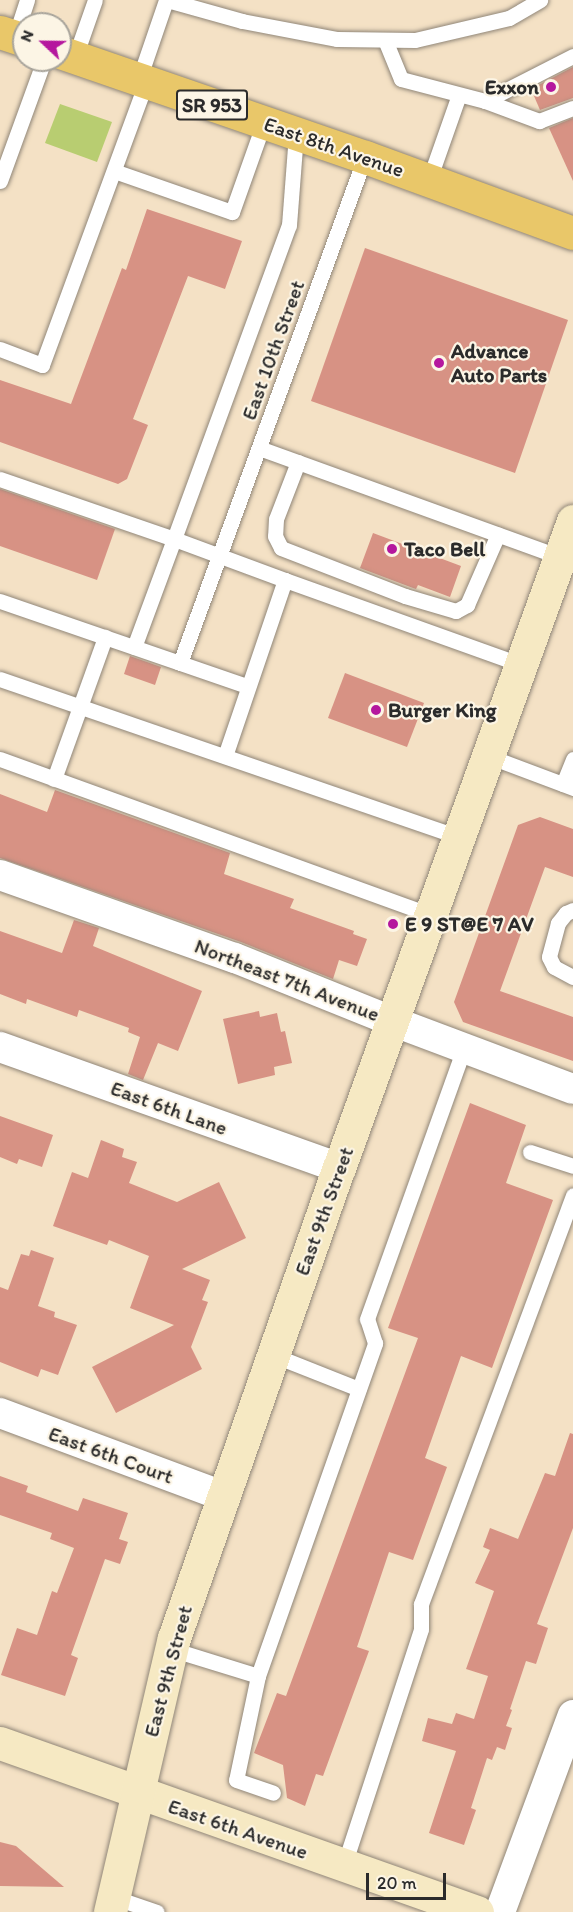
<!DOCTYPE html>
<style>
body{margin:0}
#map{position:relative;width:573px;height:1912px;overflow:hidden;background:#f4e1c5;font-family:Itim,sans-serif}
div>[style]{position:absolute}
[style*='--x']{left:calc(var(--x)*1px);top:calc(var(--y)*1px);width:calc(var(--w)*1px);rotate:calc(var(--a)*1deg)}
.green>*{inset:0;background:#b8cd71}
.building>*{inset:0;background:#d79284}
.roads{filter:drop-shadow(0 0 2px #908678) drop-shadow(0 0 2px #908678)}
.lane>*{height:15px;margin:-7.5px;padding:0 7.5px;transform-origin:7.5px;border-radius:7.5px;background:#fff}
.street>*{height:30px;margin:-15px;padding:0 15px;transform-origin:15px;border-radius:15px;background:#fff}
.secondary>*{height:33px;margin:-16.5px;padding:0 16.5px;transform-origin:16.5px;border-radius:16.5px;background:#f6e9c3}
.primary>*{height:33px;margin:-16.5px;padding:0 16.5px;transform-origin:16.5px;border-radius:16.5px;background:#e9c769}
.dots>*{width:16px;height:16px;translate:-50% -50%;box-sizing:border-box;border:3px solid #fcf5e5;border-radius:50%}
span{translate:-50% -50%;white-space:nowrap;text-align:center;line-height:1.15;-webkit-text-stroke:4.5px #fcf5e5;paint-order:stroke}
.shield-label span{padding:2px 4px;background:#fcf5e5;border:2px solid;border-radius:4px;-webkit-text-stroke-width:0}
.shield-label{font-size:20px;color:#2b2b2b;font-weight:700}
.poi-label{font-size:21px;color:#2b2b2b;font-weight:700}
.right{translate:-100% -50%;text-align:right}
.left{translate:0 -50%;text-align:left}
.street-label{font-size:21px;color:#2b2b2b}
.north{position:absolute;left:12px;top:12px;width:60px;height:60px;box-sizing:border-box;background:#fcf5e5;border:2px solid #a8a49b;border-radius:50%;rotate:292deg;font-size:16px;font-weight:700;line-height:24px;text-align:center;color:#2b2b2b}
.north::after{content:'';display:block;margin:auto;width:21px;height:27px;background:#b5179e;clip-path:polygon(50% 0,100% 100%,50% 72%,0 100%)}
.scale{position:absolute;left:366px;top:1873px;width:80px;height:27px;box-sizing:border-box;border:3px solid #2b2b2b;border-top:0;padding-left:8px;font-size:18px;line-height:21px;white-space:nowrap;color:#2b2b2b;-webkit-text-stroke:4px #fcf5e5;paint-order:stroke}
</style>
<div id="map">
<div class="green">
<i style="clip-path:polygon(60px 104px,112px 122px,97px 162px,45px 143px)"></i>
</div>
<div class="building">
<i style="clip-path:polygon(573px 67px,573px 98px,540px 110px,531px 89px)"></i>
<i style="clip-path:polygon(573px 118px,573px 181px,549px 128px)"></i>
<i style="clip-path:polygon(147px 209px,242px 241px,225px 289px,188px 276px,133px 419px,148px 425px,127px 479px,118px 484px,0 442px,0 380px,71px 404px,122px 268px,126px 270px)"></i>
<i style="clip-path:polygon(365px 248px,568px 320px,515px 473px,311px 401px)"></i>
<i style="clip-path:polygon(0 489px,115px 529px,97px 580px,0 546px)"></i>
<i style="clip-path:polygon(373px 533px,461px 566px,450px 597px,418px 585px,416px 589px,413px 588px,360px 568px)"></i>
<i style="clip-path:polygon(130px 656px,161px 667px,155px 685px,124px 674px)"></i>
<i style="clip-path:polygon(345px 673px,424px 703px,407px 747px,328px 718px)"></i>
<i style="clip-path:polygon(55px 790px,230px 853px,224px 874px,294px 899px,290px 908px,354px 931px,353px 934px,367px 939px,357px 966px,339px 960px,333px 979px,241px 942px,0 858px,0 794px,47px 812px)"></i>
<i style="clip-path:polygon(540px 817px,573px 829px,573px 877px,545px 867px,500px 991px,573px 1017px,573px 1061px,463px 1022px,454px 1002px,518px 825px)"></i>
<i style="clip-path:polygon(74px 920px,99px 928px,93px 946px,202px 991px,178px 1051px,158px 1043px,143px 1080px,128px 1074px,140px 1037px,128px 1032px,129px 1028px,79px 1010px,77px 1017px,27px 999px,26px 1004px,0 994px,0 931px,62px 953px)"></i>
<i style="clip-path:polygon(259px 1011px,260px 1017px,277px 1013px,281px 1032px,285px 1031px,292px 1063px,274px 1067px,275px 1075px,238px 1084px,223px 1019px)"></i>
<i style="clip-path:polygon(470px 1103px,526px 1125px,506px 1183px,553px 1200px,492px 1368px,461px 1356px,425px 1458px,447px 1467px,413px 1560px,389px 1552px,357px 1647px,369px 1651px,323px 1776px,316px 1774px,305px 1806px,287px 1798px,283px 1765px,254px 1753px,277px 1693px,286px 1696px,418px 1338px,388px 1328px)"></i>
<i style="clip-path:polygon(0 1116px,53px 1135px,42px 1167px,19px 1159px,17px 1164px,0 1157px)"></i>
<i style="clip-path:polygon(101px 1140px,124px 1149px,122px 1157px,137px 1162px,129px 1183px,177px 1202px,219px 1182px,246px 1238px,182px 1269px,210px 1280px,202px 1300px,208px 1302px,191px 1347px,202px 1369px,116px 1413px,92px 1367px,174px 1325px,130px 1308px,149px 1256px,109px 1240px,107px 1245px,53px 1226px,72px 1172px,88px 1178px)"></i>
<i style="clip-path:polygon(31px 1250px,54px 1258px,38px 1306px,55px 1312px,54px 1317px,77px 1325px,58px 1375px,41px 1369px,38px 1377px,0 1362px,0 1287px,8px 1290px,21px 1254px,29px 1256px)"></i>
<i style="clip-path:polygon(570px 1433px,573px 1434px,573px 1528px,537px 1624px,548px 1628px,536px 1664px,526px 1661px,510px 1709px,512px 1710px,506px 1726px,512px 1728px,505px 1750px,497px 1747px,492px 1760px,487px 1758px,471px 1808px,476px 1810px,464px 1845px,429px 1833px,456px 1751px,422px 1741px,428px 1718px,452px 1724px,456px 1713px,474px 1719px,488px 1676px,466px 1669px,494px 1591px,475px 1583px,490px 1550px,483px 1547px,490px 1528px,518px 1539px,545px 1473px,555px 1476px)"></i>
<i style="clip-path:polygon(0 1476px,28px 1486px,26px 1492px,78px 1511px,83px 1498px,128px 1513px,119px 1539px,128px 1542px,120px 1564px,105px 1559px,71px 1655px,78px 1658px,65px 1696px,1px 1675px,17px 1628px,37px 1635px,52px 1591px,57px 1593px,74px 1548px,50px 1539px,52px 1533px,0 1515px)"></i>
<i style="clip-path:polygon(0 1842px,16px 1846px,64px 1887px,0 1886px)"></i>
</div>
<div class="roads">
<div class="lane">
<i style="--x:167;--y:0;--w:78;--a:15.6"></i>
<i style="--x:242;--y:21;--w:97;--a:10.7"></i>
<i style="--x:337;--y:39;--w:78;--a:0.7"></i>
<i style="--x:415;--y:40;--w:97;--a:-13.2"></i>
<i style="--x:509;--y:18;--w:36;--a:-30"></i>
<i style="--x:15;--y:37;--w:39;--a:-72"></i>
<i style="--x:385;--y:40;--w:42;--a:67.7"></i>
<i style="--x:401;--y:79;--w:87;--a:14.7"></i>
<i style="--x:485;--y:101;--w:58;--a:20.3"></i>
<i style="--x:539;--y:121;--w:36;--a:-21"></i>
<i style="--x:75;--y:57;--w:60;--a:-70.7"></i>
<i style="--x:139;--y:79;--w:83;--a:-71.1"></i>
<i style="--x:485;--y:101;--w:99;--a:-27.1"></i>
<i style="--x:114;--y:171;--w:125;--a:19.2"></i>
<i style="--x:232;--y:212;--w:96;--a:-70.4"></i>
<i style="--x:429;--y:180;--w:90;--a:-70.6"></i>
<i style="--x:0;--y:181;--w:129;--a:-70"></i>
<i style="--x:0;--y:349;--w:45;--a:20.9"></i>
<i style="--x:42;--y:365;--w:302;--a:-69.8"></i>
<i style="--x:259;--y:448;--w:320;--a:19.9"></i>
<i style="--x:298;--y:462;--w:61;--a:111.1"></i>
<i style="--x:276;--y:519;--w:17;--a:93"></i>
<i style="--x:275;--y:536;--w:13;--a:63"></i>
<i style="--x:281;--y:548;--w:133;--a:21.2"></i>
<i style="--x:405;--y:596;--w:53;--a:16.4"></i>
<i style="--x:456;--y:611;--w:13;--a:-29"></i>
<i style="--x:467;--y:605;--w:77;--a:-66.4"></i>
<i style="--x:0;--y:479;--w:184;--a:19"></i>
<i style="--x:174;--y:539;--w:115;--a:110.3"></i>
<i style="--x:285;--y:580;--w:252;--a:19.7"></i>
<i style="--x:0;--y:601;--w:261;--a:19"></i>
<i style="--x:180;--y:663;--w:539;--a:-69.92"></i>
<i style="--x:0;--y:679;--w:484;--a:19"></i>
<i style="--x:225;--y:756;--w:186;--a:-71.2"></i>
<i style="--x:285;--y:580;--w:118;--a:-159.7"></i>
<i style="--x:174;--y:539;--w:334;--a:-69.9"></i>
<i style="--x:289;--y:225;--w:91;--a:-85.6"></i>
<i style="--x:488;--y:756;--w:91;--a:20.6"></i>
<i style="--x:0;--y:759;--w:457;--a:19.9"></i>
<i style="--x:54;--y:779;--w:151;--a:-70.2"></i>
<i style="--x:563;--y:784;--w:27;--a:-68"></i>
<i style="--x:573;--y:910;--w:8;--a:157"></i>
<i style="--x:566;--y:913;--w:13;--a:129"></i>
<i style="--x:558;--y:923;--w:35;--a:105"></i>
<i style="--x:549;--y:957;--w:11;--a:63"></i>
<i style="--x:554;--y:967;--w:21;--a:28"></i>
<i style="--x:530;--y:1152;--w:45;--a:18"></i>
<i style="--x:273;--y:1355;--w:92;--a:21.6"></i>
<i style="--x:171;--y:1649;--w:91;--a:17.2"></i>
<i style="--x:258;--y:1676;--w:106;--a:101.9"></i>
<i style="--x:236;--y:1780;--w:39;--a:19"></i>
<i style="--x:258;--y:1676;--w:353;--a:-70.6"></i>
<i style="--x:375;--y:1343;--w:25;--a:-108"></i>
<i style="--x:367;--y:1319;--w:288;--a:-70.3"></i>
<i style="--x:344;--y:1865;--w:248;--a:-71.9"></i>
<i style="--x:421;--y:1629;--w:25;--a:-90"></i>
<i style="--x:421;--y:1604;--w:436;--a:-69.6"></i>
<i style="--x:113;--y:1897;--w:46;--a:18.8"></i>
</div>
<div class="street">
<i style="--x:0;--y:875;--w:249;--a:19.5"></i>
<i style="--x:235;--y:958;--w:169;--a:21.9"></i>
<i style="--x:392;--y:1021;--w:193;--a:20.6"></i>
<i style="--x:0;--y:1047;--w:360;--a:19.6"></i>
<i style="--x:0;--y:1413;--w:238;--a:20.4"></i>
<i style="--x:500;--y:1912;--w:210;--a:-69.7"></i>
</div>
<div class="secondary">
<i style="--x:0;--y:1743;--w:506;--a:19.51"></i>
<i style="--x:110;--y:1912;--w:281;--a:-76.9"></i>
<i style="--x:174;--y:1638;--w:498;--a:-70.7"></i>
<i style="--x:339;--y:1168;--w:688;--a:-70.12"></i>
</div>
<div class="primary">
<i style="--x:0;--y:32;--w:25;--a:18"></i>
<i style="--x:60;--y:52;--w:323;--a:19"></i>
<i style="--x:365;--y:157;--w:221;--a:20.1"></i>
</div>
</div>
<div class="dots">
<i style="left:551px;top:87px;background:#b5179e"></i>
<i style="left:439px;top:363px;background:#b5179e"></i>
<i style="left:392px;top:549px;background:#b5179e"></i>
<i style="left:376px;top:710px;background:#b5179e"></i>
<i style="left:393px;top:924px;background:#b5179e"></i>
</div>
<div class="shield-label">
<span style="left:212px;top:105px">SR 953</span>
</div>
<div class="poi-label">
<span class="right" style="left:539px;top:87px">Exxon</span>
<span class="left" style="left:451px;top:363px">Advance<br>Auto Parts</span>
<span class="left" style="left:404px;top:549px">Taco Bell</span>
<span class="left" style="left:388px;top:710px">Burger King</span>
<span class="left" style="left:405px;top:924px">E 9 ST@E 7 AV</span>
</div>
<div class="street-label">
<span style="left:334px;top:147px;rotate:19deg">East 8th Avenue</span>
<span style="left:273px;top:350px;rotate:-70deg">East 10th Street</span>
<span style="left:287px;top:980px;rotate:21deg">Northeast 7th Avenue</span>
<span style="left:169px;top:1108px;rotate:20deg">East 6th Lane</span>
<span style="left:324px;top:1211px;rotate:-70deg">East 9th Street</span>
<span style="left:111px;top:1455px;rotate:20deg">East 6th Court</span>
<span style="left:168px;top:1671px;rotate:-75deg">East 9th Street</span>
<span style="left:238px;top:1829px;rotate:19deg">East 6th Avenue</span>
</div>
<div class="north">N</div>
<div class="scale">20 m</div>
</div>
